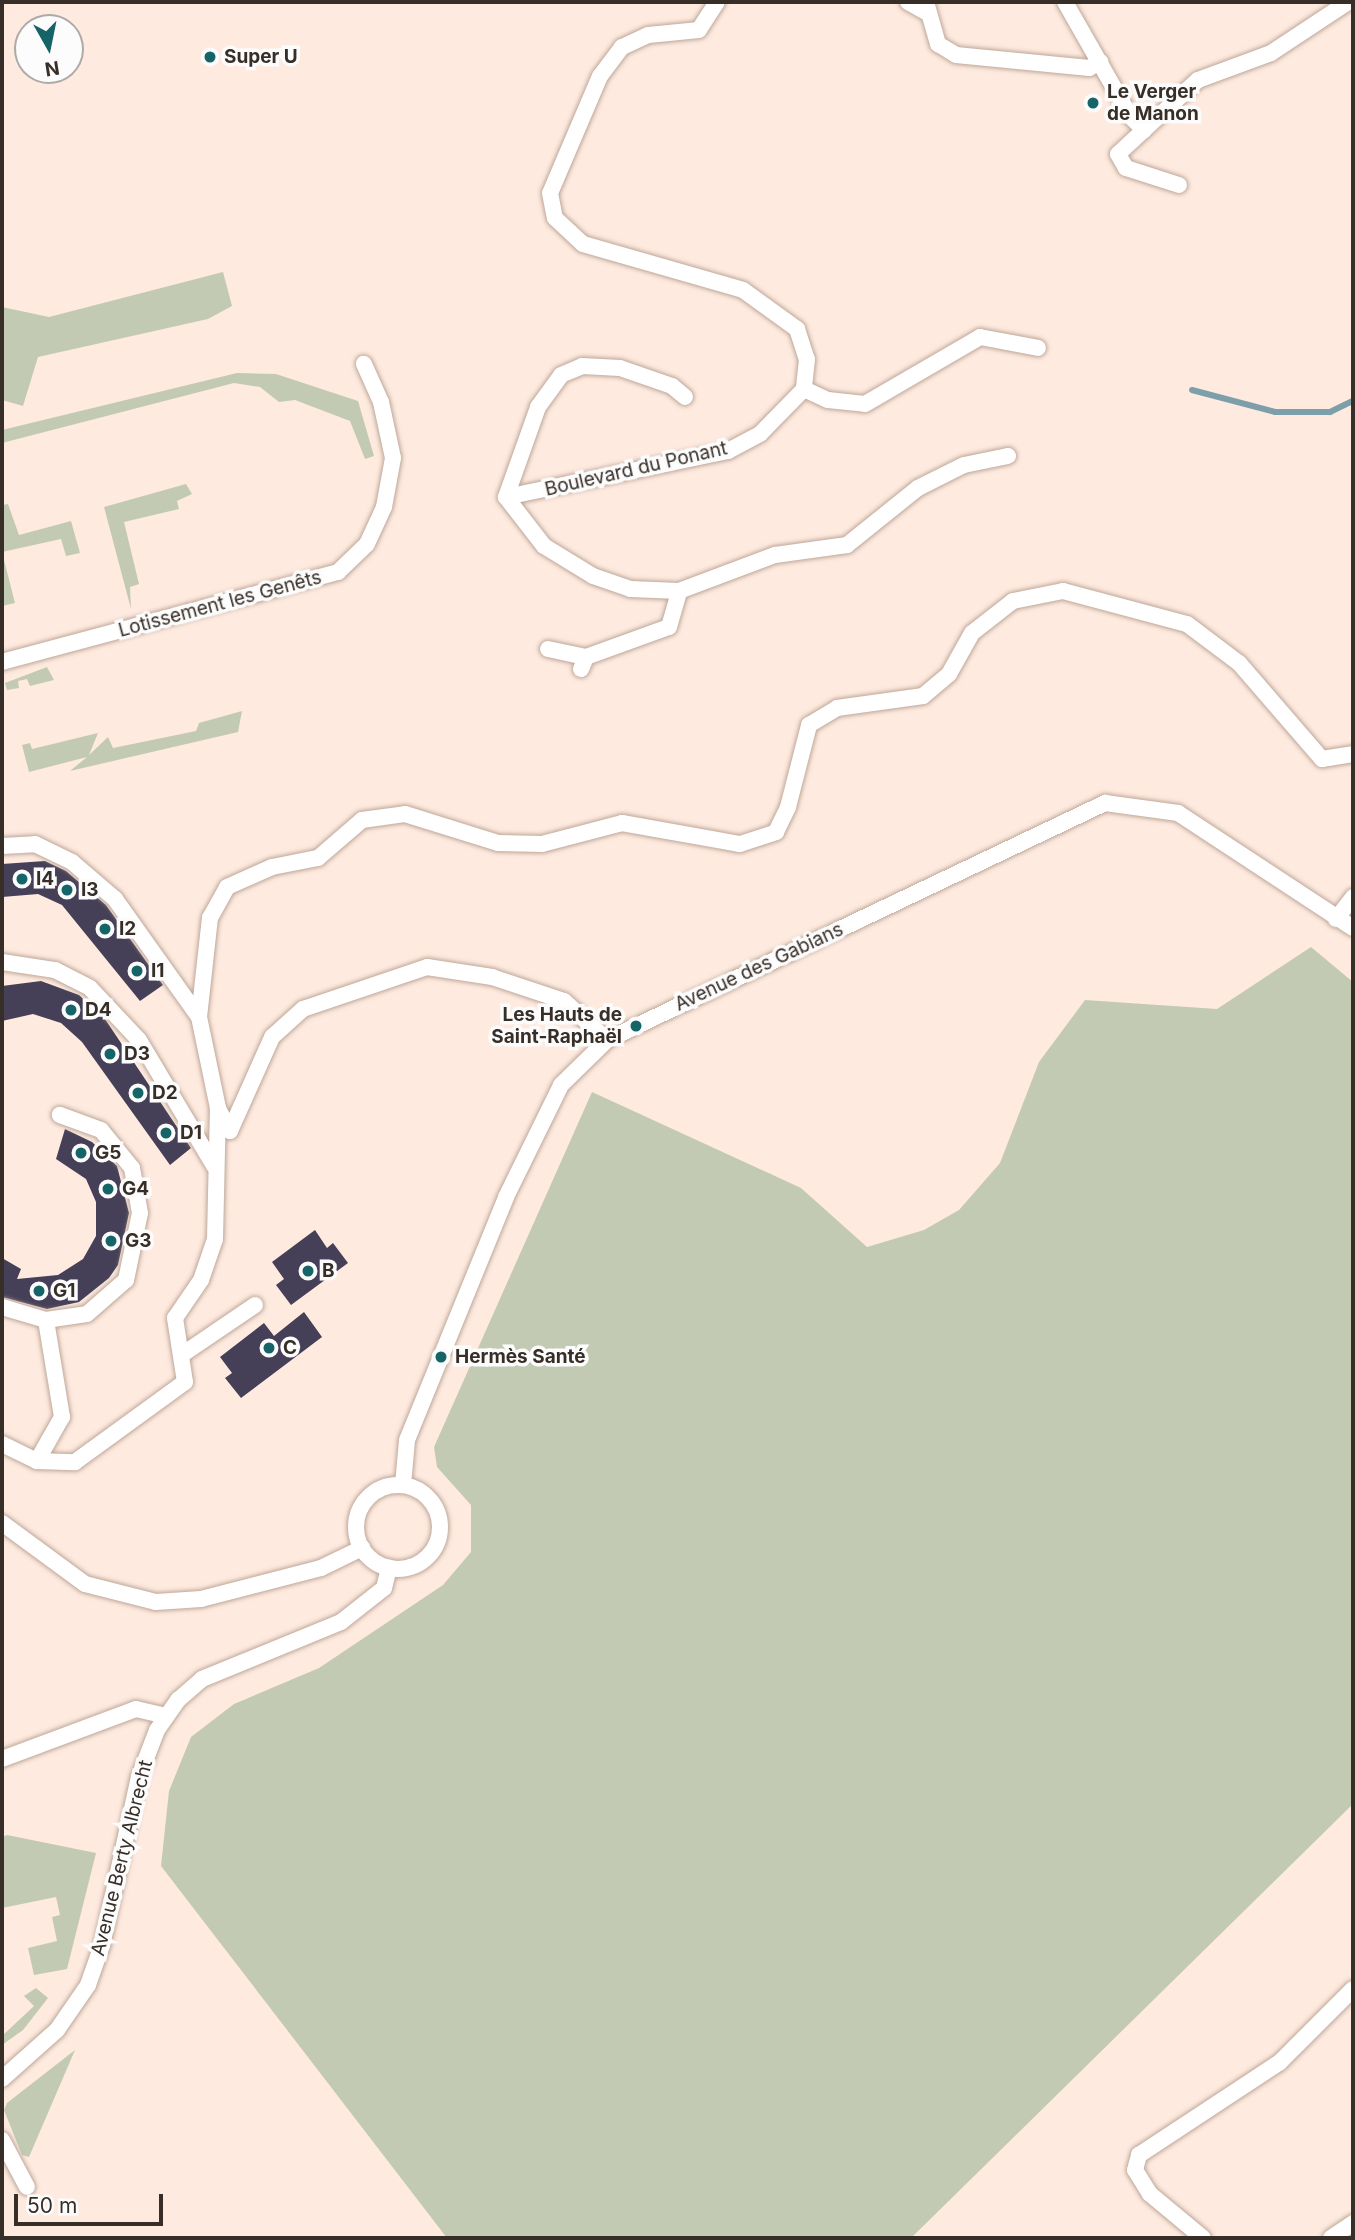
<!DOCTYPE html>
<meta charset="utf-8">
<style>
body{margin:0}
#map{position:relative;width:1355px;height:2240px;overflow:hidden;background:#feeadf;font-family:Inter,sans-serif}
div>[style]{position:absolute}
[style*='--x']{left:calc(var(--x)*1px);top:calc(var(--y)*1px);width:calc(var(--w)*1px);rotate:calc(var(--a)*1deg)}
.green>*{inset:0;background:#c3cab4}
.stream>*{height:6px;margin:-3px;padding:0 3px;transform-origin:3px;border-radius:3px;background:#7d9faa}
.building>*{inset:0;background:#454057}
.roads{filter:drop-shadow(0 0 2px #bea799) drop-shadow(0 0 2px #bea799)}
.minor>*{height:16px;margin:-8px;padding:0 8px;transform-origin:8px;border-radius:8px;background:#fff}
.minor>.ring{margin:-8px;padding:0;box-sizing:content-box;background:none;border:16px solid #fff;border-radius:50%}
.dots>*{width:19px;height:19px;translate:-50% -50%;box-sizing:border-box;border:4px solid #fcfcfc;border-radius:50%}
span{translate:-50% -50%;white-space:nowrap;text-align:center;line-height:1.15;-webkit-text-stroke:7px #fcfcfc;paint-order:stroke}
.poi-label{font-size:19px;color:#372e28;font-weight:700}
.left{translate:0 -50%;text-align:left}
.right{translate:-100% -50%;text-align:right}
.street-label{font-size:19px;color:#372e28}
.frame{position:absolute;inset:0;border:4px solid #372e28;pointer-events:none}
.north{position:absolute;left:14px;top:14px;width:70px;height:70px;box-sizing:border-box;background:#fcfcfc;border:2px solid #adaaa7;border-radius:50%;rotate:171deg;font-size:19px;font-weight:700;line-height:28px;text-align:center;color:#372e28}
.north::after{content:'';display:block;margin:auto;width:24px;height:32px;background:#156468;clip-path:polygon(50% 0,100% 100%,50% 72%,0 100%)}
.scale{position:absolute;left:14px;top:2194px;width:149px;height:32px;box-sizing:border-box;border:4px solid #372e28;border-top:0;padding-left:9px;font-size:21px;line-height:24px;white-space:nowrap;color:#372e28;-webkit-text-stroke:5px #fcfcfc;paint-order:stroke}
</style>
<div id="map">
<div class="green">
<i style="clip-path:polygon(223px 272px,232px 306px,208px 319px,38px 357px,23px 406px,2px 400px,2px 307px,49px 317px)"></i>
<i style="clip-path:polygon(237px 373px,276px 374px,358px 401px,374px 456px,365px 459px,350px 421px,295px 400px,279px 402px,260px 387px,234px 383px,2px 443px,2px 430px)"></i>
<i style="clip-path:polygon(186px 484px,192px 494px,177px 501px,179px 509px,124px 522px,139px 584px,130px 587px,131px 609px,104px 507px)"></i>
<i style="clip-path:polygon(8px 504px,19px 535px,71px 521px,80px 553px,66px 556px,61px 539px,2px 552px,15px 603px,2px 606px,2px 505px)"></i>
<i style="clip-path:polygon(47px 667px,54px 680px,30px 686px,27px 679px,18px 681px,19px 688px,7px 690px,5px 683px)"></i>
<i style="clip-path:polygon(242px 711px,238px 732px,70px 771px,87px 757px,29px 772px,22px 745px,30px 743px,32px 749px,98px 733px,89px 755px,108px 737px,113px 748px,196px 731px,199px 723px)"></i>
<i style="clip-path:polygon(1311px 947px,1353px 982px,1353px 1804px,911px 2238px,447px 2238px,161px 1866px,169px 1791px,191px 1737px,234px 1704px,319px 1668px,443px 1585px,471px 1552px,471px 1505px,437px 1467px,434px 1447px,592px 1092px,801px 1188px,867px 1247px,924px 1230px,959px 1210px,1000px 1163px,1039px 1062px,1085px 1000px,1217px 1009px)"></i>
<i style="clip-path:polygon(7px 1835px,96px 1853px,67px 1969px,34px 1975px,28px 1948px,57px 1941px,52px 1917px,60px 1915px,56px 1897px,2px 1908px,2px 1837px)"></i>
<i style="clip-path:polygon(36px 1988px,48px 1998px,23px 2030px,2px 2045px,2px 2036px,34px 2006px,24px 1996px)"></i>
<i style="clip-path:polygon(75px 2050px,29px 2157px,22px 2155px,4px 2110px,7px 2103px)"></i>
</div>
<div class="stream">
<i style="--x:1192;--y:390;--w:86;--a:14.8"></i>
<i style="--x:1275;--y:412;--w:55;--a:0"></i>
<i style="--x:1330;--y:412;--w:25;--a:-26"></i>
</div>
<div class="building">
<i style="clip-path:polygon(45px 861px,66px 871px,106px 905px,163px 985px,140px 1001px,62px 905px,38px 894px,2px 897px,2px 864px)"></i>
<i style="clip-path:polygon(41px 981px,79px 995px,105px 1019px,191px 1148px,170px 1165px,82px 1042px,61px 1023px,33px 1014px,2px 1021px,2px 986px)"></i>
<i style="clip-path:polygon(65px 1129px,92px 1142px,117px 1166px,129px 1213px,118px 1265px,109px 1278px,79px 1302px,47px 1309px,2px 1297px,2px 1258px,21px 1269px,17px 1279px,58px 1275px,83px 1259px,96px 1236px,96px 1202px,86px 1179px,56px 1159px)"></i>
<i style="clip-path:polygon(315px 1230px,327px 1248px,333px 1243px,348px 1263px,291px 1305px,276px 1285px,284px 1279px,272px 1262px)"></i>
<i style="clip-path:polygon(304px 1312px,322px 1337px,241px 1398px,225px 1378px,232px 1373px,220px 1357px,264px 1323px,274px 1336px)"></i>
</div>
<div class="roads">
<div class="minor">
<i style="--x:717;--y:2;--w:33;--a:123"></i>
<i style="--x:699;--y:30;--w:51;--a:174.4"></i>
<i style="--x:648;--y:35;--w:29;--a:155"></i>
<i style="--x:622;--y:47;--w:36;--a:127"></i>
<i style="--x:600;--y:76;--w:127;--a:113.1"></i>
<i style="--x:550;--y:193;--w:25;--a:79"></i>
<i style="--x:555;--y:218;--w:38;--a:43"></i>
<i style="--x:583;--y:244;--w:166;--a:16"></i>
<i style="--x:743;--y:290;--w:67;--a:35.8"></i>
<i style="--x:797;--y:329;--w:32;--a:72"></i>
<i style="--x:807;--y:359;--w:30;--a:96"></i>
<i style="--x:804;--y:389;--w:63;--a:134.4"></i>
<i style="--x:760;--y:434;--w:36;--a:152"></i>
<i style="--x:728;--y:451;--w:227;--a:168.3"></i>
<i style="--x:506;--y:497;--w:62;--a:52.2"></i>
<i style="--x:544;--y:546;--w:57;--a:31.5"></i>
<i style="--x:593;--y:576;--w:39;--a:19"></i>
<i style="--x:630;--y:589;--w:49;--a:2.3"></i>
<i style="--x:679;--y:591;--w:103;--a:-20.6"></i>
<i style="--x:775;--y:555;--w:73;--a:-7.9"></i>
<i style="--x:847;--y:545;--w:91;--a:-38.8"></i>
<i style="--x:918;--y:488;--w:51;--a:-26.6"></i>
<i style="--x:964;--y:465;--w:45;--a:-11.6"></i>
<i style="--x:908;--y:2;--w:21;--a:29"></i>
<i style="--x:926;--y:2;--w:44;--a:74.1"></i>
<i style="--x:938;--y:44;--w:21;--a:31"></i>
<i style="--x:956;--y:55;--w:134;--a:5.6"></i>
<i style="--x:1089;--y:68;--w:13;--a:-29"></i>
<i style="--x:1065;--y:2;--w:131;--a:60.3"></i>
<i style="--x:1130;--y:116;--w:20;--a:45"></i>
<i style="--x:1179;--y:185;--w:56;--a:-162.2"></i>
<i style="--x:1126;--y:168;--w:16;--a:-120"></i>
<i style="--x:1118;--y:154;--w:109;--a:-42.8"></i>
<i style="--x:1198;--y:80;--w:78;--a:-20.3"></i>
<i style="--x:1271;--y:53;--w:92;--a:-33.5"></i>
<i style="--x:804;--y:389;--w:26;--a:25"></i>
<i style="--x:828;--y:400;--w:37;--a:6"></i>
<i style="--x:865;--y:404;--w:133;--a:-30.2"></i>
<i style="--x:980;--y:337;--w:59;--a:10.7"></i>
<i style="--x:506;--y:497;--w:96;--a:-70.4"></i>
<i style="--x:538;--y:407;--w:39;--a:-54"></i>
<i style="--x:561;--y:375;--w:23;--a:-23"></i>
<i style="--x:582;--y:366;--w:38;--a:3"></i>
<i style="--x:620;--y:368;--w:55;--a:19.1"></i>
<i style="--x:672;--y:386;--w:17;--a:40"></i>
<i style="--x:548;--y:649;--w:39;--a:12"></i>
<i style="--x:2;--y:662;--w:348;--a:-15"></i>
<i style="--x:338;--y:572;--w:40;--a:-44"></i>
<i style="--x:367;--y:544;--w:41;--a:-65.3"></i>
<i style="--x:384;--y:507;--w:50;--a:-79.6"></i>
<i style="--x:393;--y:458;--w:57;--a:-102.1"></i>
<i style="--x:381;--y:402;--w:42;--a:-114.1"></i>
<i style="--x:581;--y:669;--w:13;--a:-67"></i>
<i style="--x:586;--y:657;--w:88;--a:-19.9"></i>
<i style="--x:669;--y:627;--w:37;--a:-74"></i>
<i style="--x:2;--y:846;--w:33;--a:-3"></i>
<i style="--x:35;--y:844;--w:41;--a:25.9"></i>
<i style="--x:72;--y:862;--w:57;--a:40.7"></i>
<i style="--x:115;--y:899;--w:145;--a:54.6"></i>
<i style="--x:1336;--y:919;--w:28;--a:-52"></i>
<i style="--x:2;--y:962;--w:54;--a:8.6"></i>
<i style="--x:55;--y:970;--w:39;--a:27"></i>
<i style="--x:90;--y:988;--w:71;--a:46.7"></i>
<i style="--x:139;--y:1040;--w:147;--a:59.2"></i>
<i style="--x:230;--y:1131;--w:26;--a:-118"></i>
<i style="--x:218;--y:1108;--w:93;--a:-101.8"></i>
<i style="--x:199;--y:1017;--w:100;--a:-83.7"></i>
<i style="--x:210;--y:918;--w:35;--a:-61"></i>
<i style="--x:227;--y:887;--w:49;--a:-24"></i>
<i style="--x:272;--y:867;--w:47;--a:-11.1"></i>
<i style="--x:318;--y:858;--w:58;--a:-40.8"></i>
<i style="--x:362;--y:820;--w:43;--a:-7.9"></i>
<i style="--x:405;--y:814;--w:97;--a:17.3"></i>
<i style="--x:498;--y:843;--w:44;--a:1.3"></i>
<i style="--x:542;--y:844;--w:83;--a:-14.7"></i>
<i style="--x:622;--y:823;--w:120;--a:10.1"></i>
<i style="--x:740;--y:844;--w:38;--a:-18"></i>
<i style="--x:776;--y:832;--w:28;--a:-64"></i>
<i style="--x:788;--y:807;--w:85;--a:-75.6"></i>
<i style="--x:809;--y:725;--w:33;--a:-31"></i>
<i style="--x:837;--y:708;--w:87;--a:-7.9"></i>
<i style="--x:923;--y:696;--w:34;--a:-40"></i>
<i style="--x:949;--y:674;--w:47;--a:-60.7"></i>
<i style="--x:972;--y:633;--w:52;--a:-38"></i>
<i style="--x:1013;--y:601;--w:51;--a:-11.3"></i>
<i style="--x:1063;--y:591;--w:128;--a:14.9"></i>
<i style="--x:1187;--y:624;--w:65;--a:36.9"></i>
<i style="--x:1239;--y:663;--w:127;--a:49.2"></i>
<i style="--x:1322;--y:759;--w:31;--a:-9"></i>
<i style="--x:230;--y:1131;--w:103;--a:-65.9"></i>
<i style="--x:272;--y:1037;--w:42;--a:-42.1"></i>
<i style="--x:303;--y:1009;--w:131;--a:-18.7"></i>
<i style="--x:427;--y:967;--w:66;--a:8.7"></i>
<i style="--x:492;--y:977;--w:76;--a:18.4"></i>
<i style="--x:564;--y:1001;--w:58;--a:42.2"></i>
<i style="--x:2;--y:1307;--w:46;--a:16.5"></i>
<i style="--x:46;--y:1320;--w:41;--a:-8.3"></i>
<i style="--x:87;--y:1314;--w:52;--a:-41.1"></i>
<i style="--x:126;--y:1280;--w:68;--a:-78.2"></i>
<i style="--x:140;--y:1213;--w:46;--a:-100.1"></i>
<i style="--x:132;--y:1168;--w:49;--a:-129.2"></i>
<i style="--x:101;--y:1130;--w:44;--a:-159.9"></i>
<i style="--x:183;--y:1354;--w:87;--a:-34.2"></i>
<i style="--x:2;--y:1444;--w:39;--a:26"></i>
<i style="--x:37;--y:1461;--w:38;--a:2"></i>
<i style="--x:75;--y:1462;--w:136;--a:-36"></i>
<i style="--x:185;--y:1382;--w:65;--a:-98.9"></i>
<i style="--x:175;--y:1318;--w:46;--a:-55.6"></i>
<i style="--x:201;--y:1280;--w:43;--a:-71.1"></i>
<i style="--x:215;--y:1239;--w:130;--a:-88.7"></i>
<i style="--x:37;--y:1461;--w:51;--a:-60.4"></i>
<i style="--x:62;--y:1417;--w:98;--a:-99.4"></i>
<i style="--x:403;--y:1485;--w:45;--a:-84.9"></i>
<i style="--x:407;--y:1440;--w:262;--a:-67.8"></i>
<i style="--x:506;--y:1197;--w:125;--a:-63.8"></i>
<i style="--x:561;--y:1085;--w:64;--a:-44.4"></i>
<i style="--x:607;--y:1040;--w:552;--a:-25.45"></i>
<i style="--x:1105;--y:803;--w:74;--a:7.8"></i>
<i style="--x:1178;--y:813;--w:209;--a:33.3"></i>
<i class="ring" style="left:356px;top:1485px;width:68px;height:68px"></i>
<i style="--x:2;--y:1523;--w:103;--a:36.3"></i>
<i style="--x:85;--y:1584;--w:73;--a:14.2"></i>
<i style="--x:156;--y:1602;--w:45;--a:-3.8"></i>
<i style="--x:201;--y:1599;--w:124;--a:-14.5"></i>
<i style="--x:321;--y:1568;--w:46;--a:-26"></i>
<i style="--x:2;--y:1759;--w:143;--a:-20.5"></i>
<i style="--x:136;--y:1709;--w:31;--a:13"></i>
<i style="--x:2;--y:2079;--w:74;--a:-41.7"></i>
<i style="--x:57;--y:2030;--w:55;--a:-55.4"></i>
<i style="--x:88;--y:1985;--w:42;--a:-70.7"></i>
<i style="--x:102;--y:1945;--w:172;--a:-77.6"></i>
<i style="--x:139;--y:1777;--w:50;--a:-69"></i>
<i style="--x:157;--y:1730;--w:37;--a:-55"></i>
<i style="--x:178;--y:1700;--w:32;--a:-41"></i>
<i style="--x:202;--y:1679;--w:150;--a:-22.3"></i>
<i style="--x:341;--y:1622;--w:55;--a:-38.3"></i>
<i style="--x:384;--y:1588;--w:21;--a:-76"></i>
<i style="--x:2;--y:2140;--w:53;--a:62"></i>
<i style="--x:1203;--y:2238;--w:69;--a:-140.3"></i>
<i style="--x:1150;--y:2194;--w:28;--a:-122"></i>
<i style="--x:1135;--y:2170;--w:16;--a:-75"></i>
<i style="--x:1139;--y:2155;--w:169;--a:-33.4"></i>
<i style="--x:1280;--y:2062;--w:103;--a:-45"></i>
<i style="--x:1331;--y:2238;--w:27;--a:-34"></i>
</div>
</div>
<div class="dots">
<i style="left:210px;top:57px;background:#156468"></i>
<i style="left:1093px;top:103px;background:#156468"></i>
<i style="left:22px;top:879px;background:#156468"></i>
<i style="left:67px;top:890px;background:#156468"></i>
<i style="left:105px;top:929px;background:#156468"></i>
<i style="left:137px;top:971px;background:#156468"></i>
<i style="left:71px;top:1010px;background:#156468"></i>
<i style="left:636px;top:1026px;background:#156468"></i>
<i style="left:110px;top:1054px;background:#156468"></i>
<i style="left:138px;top:1093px;background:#156468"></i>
<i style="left:166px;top:1133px;background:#156468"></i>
<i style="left:81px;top:1153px;background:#156468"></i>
<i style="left:108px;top:1189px;background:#156468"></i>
<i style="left:111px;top:1241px;background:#156468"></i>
<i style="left:308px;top:1271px;background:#156468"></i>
<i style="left:39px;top:1291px;background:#156468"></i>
<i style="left:269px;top:1348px;background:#156468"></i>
<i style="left:441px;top:1357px;background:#156468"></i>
</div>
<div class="poi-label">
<span class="left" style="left:224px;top:57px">Super U</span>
<span class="left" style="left:1107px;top:103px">Le Verger<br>de Manon</span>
<span class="left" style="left:36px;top:879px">I4</span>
<span class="left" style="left:81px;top:890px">I3</span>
<span class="left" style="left:119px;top:929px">I2</span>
<span class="left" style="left:151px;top:971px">I1</span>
<span class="left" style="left:85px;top:1010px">D4</span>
<span class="right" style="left:622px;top:1026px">Les Hauts de<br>Saint-Raphaël</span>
<span class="left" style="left:124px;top:1054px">D3</span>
<span class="left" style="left:152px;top:1093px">D2</span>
<span class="left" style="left:180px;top:1133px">D1</span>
<span class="left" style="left:95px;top:1153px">G5</span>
<span class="left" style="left:122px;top:1189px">G4</span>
<span class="left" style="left:125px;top:1241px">G3</span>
<span class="left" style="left:322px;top:1271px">B</span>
<span class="left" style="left:53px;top:1291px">G1</span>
<span class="left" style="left:283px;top:1348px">C</span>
<span class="left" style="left:455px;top:1357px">Hermès Santé</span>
</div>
<div class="street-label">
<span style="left:636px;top:469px;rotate:-13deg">Boulevard du Ponant</span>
<span style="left:220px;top:604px;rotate:-15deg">Lotissement les Genêts</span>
<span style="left:759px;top:967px;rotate:-25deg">Avenue des Gabians</span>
<span style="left:122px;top:1858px;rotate:-76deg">Avenue Berty Albrecht</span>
</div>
<div class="frame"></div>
<div class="north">N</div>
<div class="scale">50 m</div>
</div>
